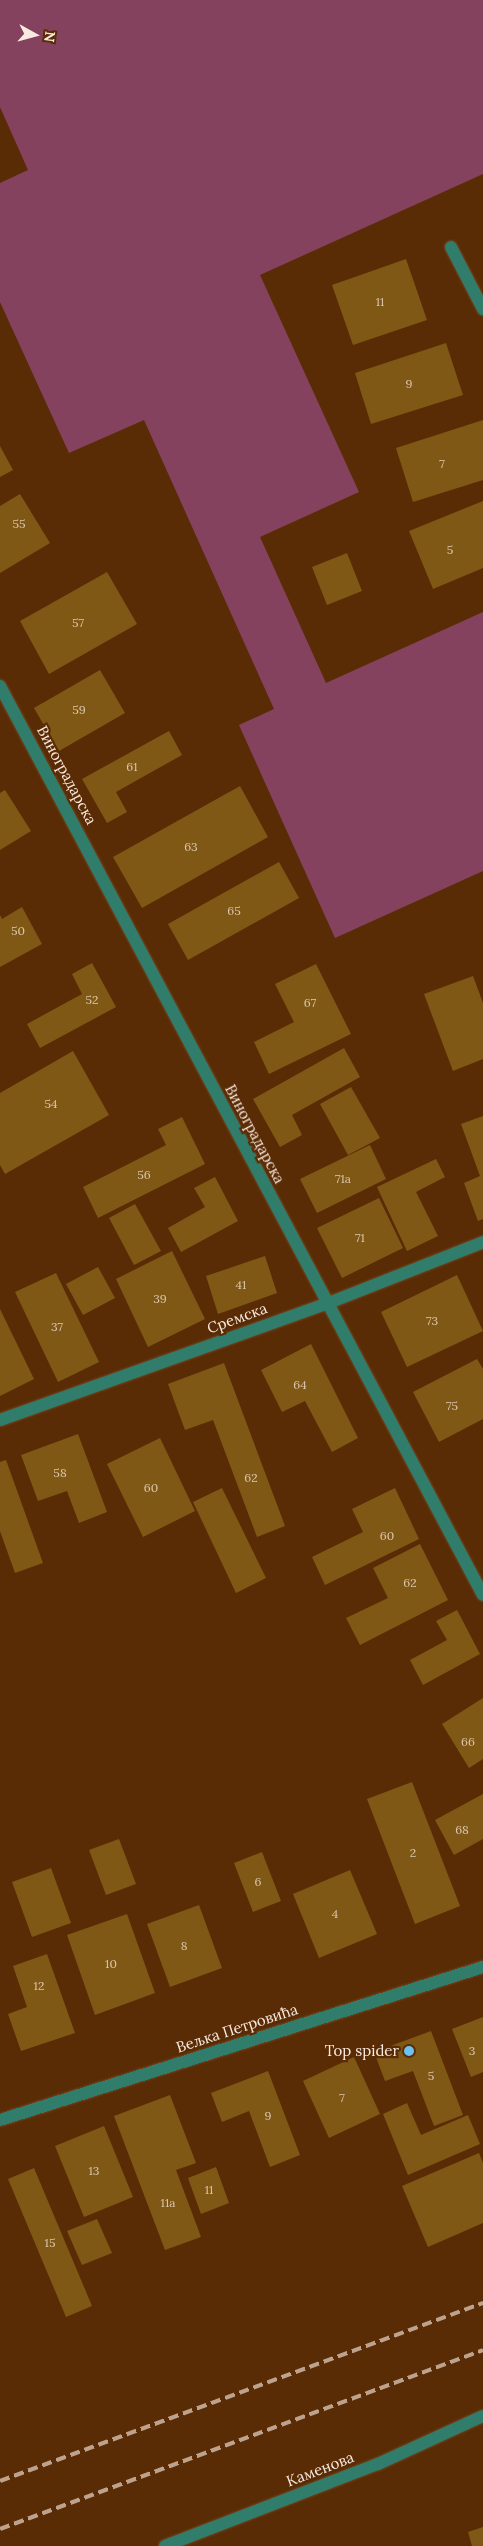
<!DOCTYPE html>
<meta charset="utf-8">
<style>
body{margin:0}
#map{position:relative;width:483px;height:2546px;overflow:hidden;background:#5a2c05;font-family:Lora,serif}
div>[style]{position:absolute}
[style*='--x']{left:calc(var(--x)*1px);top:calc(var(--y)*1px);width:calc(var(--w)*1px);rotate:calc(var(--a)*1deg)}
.green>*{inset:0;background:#85425f}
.building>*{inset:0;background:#805815}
.roads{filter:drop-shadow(0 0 1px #704724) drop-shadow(0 0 1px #704724)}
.minor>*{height:12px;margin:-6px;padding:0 6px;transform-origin:6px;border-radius:6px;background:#317d6b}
.rail>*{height:4px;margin-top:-2px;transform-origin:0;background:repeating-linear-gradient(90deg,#bda38e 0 10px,transparent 0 15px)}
.dots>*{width:14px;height:14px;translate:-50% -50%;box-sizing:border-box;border:2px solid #5a2c05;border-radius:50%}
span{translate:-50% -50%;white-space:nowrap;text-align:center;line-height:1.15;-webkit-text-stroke:4.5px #5a2c05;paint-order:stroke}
.number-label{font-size:12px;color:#dbc6ae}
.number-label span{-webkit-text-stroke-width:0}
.street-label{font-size:15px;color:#f9eae1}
.poi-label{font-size:15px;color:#f9eae1}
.right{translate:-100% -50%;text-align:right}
.north{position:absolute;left:10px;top:10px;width:50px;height:50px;-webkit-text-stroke:4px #5a2c05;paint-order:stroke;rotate:97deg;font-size:14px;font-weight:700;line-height:20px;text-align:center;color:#f9eae1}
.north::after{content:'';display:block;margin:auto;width:18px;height:22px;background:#f9eae1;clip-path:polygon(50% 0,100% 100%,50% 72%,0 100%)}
</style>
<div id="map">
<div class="green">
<i style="clip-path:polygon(0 0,483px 0,483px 174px,260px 275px,359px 492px,260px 537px,326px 683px,483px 612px,483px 871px,335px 938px,239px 725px,274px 709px,144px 420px,69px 453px,0 302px,0 183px,28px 170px,0 107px)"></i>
</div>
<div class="building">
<i style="clip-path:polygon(406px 259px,427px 320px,353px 345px,332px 285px)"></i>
<i style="clip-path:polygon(446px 343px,463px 395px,371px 424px,355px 373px)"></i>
<i style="clip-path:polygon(483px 420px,483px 480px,413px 502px,396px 448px)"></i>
<i style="clip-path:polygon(0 446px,13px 470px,0 477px)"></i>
<i style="clip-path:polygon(20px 494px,50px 543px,0 573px,0 506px)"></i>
<i style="clip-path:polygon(483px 501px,483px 568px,433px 589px,409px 531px)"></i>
<i style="clip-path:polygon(347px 553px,362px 591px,327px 605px,312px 567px)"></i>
<i style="clip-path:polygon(107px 572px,137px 624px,49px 674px,20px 621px)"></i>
<i style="clip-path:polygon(100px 670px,125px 713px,59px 751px,34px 708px)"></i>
<i style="clip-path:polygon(169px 731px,182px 755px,116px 792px,127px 812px,107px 823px,82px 779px)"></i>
<i style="clip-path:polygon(240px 786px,268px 837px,142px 908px,113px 857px)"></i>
<i style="clip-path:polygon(5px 790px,31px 831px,0 850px,0 793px)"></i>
<i style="clip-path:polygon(279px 862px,299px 898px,188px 960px,168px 924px)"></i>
<i style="clip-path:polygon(22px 907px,42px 944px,0 967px,0 915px,2px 919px)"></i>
<i style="clip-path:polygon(92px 963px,116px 1007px,40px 1048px,27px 1024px,82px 994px,72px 974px)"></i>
<i style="clip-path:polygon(316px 964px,351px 1034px,269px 1074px,254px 1042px,294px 1022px,275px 984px)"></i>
<i style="clip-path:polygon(473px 976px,483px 1003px,483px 1059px,453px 1071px,424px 994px)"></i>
<i style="clip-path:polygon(344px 1048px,360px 1077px,292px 1115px,302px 1135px,280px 1147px,253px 1099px)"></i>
<i style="clip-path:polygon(73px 1051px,109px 1115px,5px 1174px,0 1165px,0 1093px)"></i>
<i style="clip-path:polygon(351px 1087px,380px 1138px,348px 1155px,320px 1104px)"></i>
<i style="clip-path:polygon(483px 1116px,483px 1219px,478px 1221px,464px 1183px,480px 1176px,461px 1124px)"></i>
<i style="clip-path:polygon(182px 1117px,205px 1164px,98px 1218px,83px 1187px,166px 1145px,158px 1129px)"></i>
<i style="clip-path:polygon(370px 1145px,386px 1179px,317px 1213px,300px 1179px)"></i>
<i style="clip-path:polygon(436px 1159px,445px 1177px,416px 1192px,438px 1236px,407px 1251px,377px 1187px)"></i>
<i style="clip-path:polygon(215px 1177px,238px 1221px,181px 1252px,168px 1228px,205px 1207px,194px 1188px)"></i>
<i style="clip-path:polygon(379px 1198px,403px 1248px,342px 1278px,317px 1228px)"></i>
<i style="clip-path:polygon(135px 1204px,161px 1251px,134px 1265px,109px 1218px)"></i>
<i style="clip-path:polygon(172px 1251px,205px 1319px,148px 1347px,116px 1279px)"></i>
<i style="clip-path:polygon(265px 1256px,277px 1293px,218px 1314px,206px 1276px)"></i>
<i style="clip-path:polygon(98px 1267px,115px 1298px,83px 1315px,66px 1284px)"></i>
<i style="clip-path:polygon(56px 1273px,99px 1362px,58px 1382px,15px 1292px)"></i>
<i style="clip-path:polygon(457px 1275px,483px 1331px,407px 1367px,381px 1312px)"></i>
<i style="clip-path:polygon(0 1309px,34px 1379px,0 1396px)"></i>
<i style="clip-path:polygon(311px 1344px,358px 1438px,332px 1452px,305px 1401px,282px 1412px,261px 1370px)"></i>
<i style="clip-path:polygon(477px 1359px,483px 1369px,483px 1419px,439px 1442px,413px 1392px)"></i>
<i style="clip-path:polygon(224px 1363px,285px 1526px,257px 1537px,213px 1420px,185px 1430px,168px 1384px)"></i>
<i style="clip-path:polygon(78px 1434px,107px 1512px,79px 1523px,67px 1491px,38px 1501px,21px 1455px)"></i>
<i style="clip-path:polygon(160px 1438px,195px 1511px,143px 1537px,107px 1464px)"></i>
<i style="clip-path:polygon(6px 1460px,43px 1563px,15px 1573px,0 1531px,0 1462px)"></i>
<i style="clip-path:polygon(222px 1488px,266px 1578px,236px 1593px,193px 1502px)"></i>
<i style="clip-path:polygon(395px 1488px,419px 1539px,325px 1585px,312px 1557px,363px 1532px,352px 1509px)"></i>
<i style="clip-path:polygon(420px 1544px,448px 1600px,360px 1645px,346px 1618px,388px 1598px,373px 1568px)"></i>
<i style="clip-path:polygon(457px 1610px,480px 1654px,423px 1685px,410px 1660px,447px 1640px,436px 1621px)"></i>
<i style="clip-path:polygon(483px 1698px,483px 1759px,469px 1768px,442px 1724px)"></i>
<i style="clip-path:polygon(412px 1782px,460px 1906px,415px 1924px,367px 1799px)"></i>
<i style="clip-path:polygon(483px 1794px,483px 1839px,454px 1855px,435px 1820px)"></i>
<i style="clip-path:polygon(119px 1839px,136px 1884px,106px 1895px,89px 1850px)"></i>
<i style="clip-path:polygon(262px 1852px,281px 1901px,253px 1912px,234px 1863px)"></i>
<i style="clip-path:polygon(51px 1868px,71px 1923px,32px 1937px,12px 1882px)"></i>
<i style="clip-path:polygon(350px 1870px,377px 1934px,319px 1958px,293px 1894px)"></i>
<i style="clip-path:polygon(199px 1905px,222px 1968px,170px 1987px,147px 1924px)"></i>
<i style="clip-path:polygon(127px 1914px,155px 1993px,95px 2015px,67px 1935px)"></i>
<i style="clip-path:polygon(47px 1954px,75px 2033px,21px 2051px,8px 2014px,27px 2007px,13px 1966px)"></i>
<i style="clip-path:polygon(483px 2017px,483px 2072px,471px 2077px,452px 2029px)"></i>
<i style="clip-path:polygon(431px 2031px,463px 2115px,434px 2126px,413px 2071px,385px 2081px,374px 2052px)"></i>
<i style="clip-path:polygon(354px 2057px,380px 2114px,329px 2138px,303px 2081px)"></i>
<i style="clip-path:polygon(268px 2071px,300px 2155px,270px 2167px,249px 2111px,222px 2122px,211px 2093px)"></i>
<i style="clip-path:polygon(170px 2095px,196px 2163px,176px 2170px,201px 2237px,165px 2250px,114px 2116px)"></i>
<i style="clip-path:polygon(407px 2103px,421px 2135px,468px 2115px,480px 2144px,408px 2175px,383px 2114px)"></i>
<i style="clip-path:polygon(104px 2126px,133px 2197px,84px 2217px,55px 2146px)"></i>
<i style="clip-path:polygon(479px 2153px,483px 2163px,483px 2223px,428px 2247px,402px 2186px)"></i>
<i style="clip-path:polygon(216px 2167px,229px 2203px,201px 2214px,188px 2178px)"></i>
<i style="clip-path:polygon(34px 2168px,92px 2306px,66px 2317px,8px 2179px)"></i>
<i style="clip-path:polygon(97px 2219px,112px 2253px,82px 2265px,67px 2231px)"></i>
<i style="clip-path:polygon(483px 2527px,483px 2546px,472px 2546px,468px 2532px)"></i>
</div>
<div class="roads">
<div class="minor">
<i style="--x:451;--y:247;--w:70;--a:62.7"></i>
<i style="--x:0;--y:686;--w:1029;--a:62.02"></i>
<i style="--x:0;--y:1420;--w:346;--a:-19.6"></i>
<i style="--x:326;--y:1304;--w:169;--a:-21.5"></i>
<i style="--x:0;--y:2120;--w:507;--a:-17.58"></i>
<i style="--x:165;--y:2546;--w:228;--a:-21.1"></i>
<i style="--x:378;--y:2464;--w:115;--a:-24.6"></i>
</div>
</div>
<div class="rail">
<i style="--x:0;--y:2481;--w:515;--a:-20.23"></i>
<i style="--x:0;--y:2529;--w:515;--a:-20.33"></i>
</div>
<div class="dots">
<i style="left:409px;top:2051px;background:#6cc3f2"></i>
</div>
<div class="number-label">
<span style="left:380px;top:302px">11</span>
<span style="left:409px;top:384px">9</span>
<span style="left:442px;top:464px">7</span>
<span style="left:19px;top:524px">55</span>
<span style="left:450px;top:550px">5</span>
<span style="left:78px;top:623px">57</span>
<span style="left:79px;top:710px">59</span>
<span style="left:132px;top:767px">61</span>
<span style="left:191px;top:847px">63</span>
<span style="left:234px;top:911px">65</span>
<span style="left:18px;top:931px">50</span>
<span style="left:92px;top:1000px">52</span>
<span style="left:310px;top:1003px">67</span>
<span style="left:51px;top:1104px">54</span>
<span style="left:144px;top:1175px">56</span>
<span style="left:343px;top:1179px">71a</span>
<span style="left:360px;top:1238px">71</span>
<span style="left:241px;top:1285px">41</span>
<span style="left:160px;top:1299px">39</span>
<span style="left:432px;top:1321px">73</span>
<span style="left:57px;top:1327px">37</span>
<span style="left:300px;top:1385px">64</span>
<span style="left:452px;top:1406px">75</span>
<span style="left:60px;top:1473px">58</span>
<span style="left:251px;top:1478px">62</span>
<span style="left:151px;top:1488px">60</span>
<span style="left:387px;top:1536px">60</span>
<span style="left:410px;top:1583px">62</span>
<span style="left:468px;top:1742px">66</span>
<span style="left:462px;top:1830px">68</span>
<span style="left:413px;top:1853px">2</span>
<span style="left:258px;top:1882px">6</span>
<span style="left:335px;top:1914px">4</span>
<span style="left:184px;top:1946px">8</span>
<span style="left:111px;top:1964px">10</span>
<span style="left:39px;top:1986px">12</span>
<span style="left:472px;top:2051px">3</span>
<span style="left:431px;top:2076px">5</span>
<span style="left:342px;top:2098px">7</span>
<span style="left:268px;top:2116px">9</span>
<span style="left:94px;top:2171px">13</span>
<span style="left:209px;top:2190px">11</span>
<span style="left:168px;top:2203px">11a</span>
<span style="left:50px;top:2243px">15</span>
</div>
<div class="street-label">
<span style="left:67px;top:775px;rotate:62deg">Виноградарска</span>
<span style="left:255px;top:1134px;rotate:62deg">Виноградарска</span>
<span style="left:237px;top:1318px;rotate:-20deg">Сремска</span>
<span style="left:237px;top:2028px;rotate:-18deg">Вељка Петровића</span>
<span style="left:320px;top:2469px;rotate:-21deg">Каменова</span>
</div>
<div class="poi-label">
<span class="right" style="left:399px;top:2051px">Top spider</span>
</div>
<div class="north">N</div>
</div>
